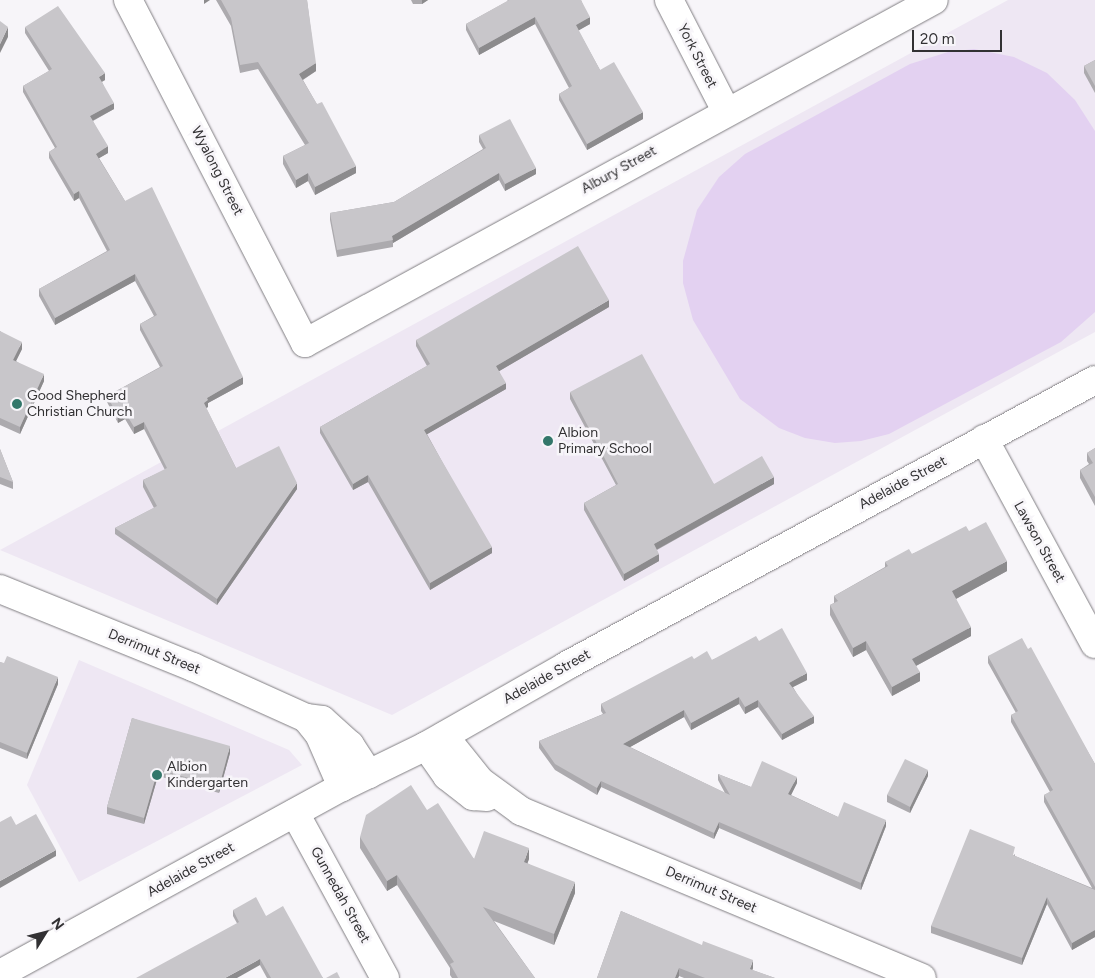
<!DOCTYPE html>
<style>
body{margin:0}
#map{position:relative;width:1095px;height:978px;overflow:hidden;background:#f7f5f9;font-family:Figtree,sans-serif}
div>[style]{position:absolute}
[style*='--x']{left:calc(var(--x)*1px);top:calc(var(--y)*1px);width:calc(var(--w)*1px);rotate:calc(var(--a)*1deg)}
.built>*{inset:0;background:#eee7f3}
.green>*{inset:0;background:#e3d1f1}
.roads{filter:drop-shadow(0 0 1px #807e82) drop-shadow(0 0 1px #807e82)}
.minor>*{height:28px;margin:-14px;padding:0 14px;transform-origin:14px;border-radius:14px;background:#fff}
.wall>*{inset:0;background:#acaaae}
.shaded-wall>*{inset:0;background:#8c8b8d}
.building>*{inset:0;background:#c8c6ca}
.dots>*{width:14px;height:14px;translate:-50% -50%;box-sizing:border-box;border:2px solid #f7f5f9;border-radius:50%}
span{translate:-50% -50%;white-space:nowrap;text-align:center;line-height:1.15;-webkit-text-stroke:5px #f7f5f9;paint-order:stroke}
.street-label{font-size:14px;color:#323133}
.poi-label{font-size:14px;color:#323133}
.left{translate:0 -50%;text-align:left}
.north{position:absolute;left:20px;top:908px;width:50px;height:50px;-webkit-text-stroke:4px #f7f5f9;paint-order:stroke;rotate:54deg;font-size:14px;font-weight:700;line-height:20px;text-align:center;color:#323133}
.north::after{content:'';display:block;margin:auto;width:18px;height:22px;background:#323133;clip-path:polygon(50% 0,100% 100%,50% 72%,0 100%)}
.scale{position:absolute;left:912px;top:30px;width:90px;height:22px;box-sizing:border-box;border:2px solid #323133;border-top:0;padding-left:6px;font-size:15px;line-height:18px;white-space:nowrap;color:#323133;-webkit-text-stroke:4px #f7f5f9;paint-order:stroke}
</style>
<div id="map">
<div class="built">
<i style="clip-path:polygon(1008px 0,1095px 0,1095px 332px,392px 715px,0 550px)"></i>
<i style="clip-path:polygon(79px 660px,289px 750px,302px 765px,79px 882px,27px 785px)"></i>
</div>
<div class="green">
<i style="clip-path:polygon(974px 49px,1014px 57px,1047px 73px,1075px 100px,1095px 131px,1095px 312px,1061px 342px,889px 434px,861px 441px,835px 443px,805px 438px,779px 428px,740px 399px,693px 320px,683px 283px,683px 261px,697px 210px,719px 177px,745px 154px,910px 64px,948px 52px)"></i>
</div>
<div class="roads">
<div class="minor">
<i style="--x:128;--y:0;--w:386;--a:62.7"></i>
<i style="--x:305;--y:343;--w:716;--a:-28.6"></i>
<i style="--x:669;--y:0;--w:125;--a:62.8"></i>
<i style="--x:984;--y:439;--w:233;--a:61.6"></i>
<i style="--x:0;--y:589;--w:208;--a:22"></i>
<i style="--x:193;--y:667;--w:124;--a:24.3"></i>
<i style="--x:306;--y:718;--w:16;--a:7"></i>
<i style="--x:322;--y:720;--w:38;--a:42"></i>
<i style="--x:350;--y:745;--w:35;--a:57"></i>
<i style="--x:306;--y:718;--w:21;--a:51"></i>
<i style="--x:319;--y:734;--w:58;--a:66.5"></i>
<i style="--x:444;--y:736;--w:58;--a:51.3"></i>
<i style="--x:480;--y:781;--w:51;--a:36.2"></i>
<i style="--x:521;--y:811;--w:434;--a:22.6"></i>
<i style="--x:426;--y:746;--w:37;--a:55"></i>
<i style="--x:447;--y:776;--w:33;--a:38"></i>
<i style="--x:473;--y:796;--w:14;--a:4"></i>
<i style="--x:295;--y:813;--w:188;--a:61.4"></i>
<i style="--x:0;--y:974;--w:390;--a:-28.7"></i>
<i style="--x:342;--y:787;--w:93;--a:-26"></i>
<i style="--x:426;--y:746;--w:161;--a:-29.7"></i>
<i style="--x:566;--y:666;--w:601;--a:-28.4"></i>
</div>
</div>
<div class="wall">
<i style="clip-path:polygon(216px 0,307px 0,316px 71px,303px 80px,356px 173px,315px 195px,308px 181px,296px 188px,283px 164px,283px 156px,305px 145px,258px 69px,240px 73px,231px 26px)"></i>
<i style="clip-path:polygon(411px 0,428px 0,422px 4px,413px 4px)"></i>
<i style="clip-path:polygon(507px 0,581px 0,590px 24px,578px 30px,600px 70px,643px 119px,587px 150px,559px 100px,559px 94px,569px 88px,535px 24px,479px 55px,466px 30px,466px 24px,508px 1px)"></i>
<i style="clip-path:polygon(25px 27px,105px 80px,102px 82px,114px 109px,93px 121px,108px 153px,99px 158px,125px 201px,243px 384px,208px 403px,208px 407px,206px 408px,236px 468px,297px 489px,217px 605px,115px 534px,115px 528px,154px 508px,143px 487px,143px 480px,165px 470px,144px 429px,134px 434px,125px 419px,118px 423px,107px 402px,107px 396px,160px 367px,140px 330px,140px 324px,154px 316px,135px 281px,55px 325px,39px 296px,39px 289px,107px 251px,79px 198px,74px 201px,49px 158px,49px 152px,55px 148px,23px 92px,23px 86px,49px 71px,25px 33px)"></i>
<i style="clip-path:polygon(1095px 60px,1095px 93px,1084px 73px,1084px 66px)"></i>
<i style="clip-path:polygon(479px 135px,536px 174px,505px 191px,499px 180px,393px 243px,393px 247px,337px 257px,330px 220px,330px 213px,394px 202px,483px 149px,479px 142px)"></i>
<i style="clip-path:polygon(609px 307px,499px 371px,506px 389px,427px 434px,492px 553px,430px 590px,368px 482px,353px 490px,320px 433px,320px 427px,427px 366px,416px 346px,416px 340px)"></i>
<i style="clip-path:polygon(0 331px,22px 349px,16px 361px,44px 381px,20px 434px,0 425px)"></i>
<i style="clip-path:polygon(570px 392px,714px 484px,774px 484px,657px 550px,659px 561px,624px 581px,584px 510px,584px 503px,616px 485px,570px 399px)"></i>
<i style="clip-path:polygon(1095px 448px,1095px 506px,1080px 478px,1080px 470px,1089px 464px,1087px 461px,1087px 453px)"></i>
<i style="clip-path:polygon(0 449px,13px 482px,13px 489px,0 484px)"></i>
<i style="clip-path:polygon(969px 531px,1007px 571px,956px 599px,971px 636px,916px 666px,920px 681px,892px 696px,866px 650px,853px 657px,830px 615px,830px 605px,834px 603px,834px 596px,885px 567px,885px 562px,912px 554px)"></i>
<i style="clip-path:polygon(759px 641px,807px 680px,793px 687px,814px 723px,782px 740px,758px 707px,745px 714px,739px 704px,691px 730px,684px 717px,630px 747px,725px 793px,718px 780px,718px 774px,751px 787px,797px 783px,791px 795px,838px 817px,886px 826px,861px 890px,719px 828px,714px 839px,601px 787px,597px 795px,555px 770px,539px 748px,539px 741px,603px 714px,601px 711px,601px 704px,694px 659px,712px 660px)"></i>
<i style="clip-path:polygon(1028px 649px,1095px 764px,1095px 937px,1072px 950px,1047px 904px,1022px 965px,931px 933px,931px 926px,1015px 854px,1015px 856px,1092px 888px,1044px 802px,1044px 795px,1050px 792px,1011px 722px,1011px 715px,1016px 713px,988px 663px,988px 656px)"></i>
<i style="clip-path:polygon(0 662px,58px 684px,27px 759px,0 748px)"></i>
<i style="clip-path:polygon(132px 718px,230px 753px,219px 793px,158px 776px,144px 824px,107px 814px,107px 807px)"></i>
<i style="clip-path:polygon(928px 776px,910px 813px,887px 802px,887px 795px)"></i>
<i style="clip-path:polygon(427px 810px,474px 859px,529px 859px,527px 863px,575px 893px,554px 945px,494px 921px,535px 978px,452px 978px,450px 975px,450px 968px,397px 885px,387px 891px,360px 848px,360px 837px)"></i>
<i style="clip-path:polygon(233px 910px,266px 916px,323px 978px,267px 978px,233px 916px)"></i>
<i style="clip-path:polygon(621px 911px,753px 968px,752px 970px,775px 978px,684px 978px,679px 976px,678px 978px,597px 978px)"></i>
</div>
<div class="shaded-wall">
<i style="clip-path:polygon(204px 0,210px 0,204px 4px)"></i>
<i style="clip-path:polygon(422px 0,428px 0,422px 4px)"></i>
<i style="clip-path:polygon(535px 17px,535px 24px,479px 55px,479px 48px)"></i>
<i style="clip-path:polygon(590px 17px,590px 24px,576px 32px,576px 25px)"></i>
<i style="clip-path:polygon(8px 27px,8px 37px,0 53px,0 44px)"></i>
<i style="clip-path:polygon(316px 63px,316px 71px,299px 82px,299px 74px)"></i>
<i style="clip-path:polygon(105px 73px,105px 80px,99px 83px,99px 77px)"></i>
<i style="clip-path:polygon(114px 103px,114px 109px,90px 122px,90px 116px)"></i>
<i style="clip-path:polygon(643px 112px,643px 119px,587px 150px,587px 144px)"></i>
<i style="clip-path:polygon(108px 146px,108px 153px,96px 160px,96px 154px)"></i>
<i style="clip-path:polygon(356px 166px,356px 173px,315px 195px,315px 187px)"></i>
<i style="clip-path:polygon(536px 168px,536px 174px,505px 191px,505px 184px)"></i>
<i style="clip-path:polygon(308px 173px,308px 181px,296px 188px,296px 180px)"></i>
<i style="clip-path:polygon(499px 173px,499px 180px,393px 243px,392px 236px)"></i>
<i style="clip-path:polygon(79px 191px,79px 198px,74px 201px,74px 194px)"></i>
<i style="clip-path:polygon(135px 274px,135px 281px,55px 325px,55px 318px)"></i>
<i style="clip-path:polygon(609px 300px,609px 307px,496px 373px,496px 366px)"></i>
<i style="clip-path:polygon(22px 342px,22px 349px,13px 367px,13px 360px)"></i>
<i style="clip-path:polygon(44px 374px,44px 381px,20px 434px,20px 427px)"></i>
<i style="clip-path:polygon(243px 377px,243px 384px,208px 403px,208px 407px,204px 409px,204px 403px,207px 398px)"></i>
<i style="clip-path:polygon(506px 383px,506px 389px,424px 436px,424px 430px)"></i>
<i style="clip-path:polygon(125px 412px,125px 419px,118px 423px,118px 416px)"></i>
<i style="clip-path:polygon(144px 422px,144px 429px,134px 434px,134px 427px)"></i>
<i style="clip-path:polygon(368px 475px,368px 482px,353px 490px,353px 484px)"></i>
<i style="clip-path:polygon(774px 477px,774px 484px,654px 551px,654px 544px)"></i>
<i style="clip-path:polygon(297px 483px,297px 489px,217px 605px,217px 599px)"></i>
<i style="clip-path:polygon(492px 547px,492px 553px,430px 590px,430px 583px)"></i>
<i style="clip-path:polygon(659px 554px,659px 561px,624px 581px,624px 574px)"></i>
<i style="clip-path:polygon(1007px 561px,1007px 571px,952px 601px,952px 591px)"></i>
<i style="clip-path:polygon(971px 627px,971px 636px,912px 668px,912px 659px)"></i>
<i style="clip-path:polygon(866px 641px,866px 650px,853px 657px,853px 648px)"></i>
<i style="clip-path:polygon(920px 672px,920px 681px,892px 696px,892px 687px)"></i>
<i style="clip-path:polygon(807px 673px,807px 680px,789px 689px,789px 683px)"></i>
<i style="clip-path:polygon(58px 677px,58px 684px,27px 759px,27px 753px)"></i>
<i style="clip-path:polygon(739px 697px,739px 704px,691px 730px,691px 723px)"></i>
<i style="clip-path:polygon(758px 700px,758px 707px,745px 714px,745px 707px)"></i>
<i style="clip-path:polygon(684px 710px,684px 717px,623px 751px,623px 744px)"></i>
<i style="clip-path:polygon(814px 716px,814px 723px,782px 740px,782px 734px)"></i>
<i style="clip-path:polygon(230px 746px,230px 753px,219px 793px,219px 787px)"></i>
<i style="clip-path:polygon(158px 769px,158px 776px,144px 824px,144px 818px)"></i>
<i style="clip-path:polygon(928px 770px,928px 776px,910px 813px,910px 807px)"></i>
<i style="clip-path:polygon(797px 777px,797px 783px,788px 801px,788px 794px)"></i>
<i style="clip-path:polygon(601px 781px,601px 787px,597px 795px,597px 788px)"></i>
<i style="clip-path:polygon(886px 820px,886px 826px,861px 890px,861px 883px)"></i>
<i style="clip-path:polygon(719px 822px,719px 828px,714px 839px,714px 833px)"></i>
<i style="clip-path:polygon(529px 848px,529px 859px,524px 873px,524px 862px)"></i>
<i style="clip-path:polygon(56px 850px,56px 856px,0 888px,0 881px)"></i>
<i style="clip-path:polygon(397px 875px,397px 885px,387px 891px,387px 881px)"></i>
<i style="clip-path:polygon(575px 882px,575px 893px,554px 945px,554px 934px)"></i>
<i style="clip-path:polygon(1047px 897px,1047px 904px,1022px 965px,1022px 958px)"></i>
<i style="clip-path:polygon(1095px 930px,1095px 937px,1072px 950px,1072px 943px)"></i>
<i style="clip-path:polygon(260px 959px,260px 965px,237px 978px,225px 978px)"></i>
<i style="clip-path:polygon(753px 960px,753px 968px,750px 977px,750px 969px)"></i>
<i style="clip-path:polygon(679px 968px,679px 976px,678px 978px,675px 978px)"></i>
</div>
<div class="building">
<i style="clip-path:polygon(221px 0,307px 0,316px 63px,299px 74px,317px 104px,322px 102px,356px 166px,315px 187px,308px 173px,296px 180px,283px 156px,309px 143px,258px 62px,240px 65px,231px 18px)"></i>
<i style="clip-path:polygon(509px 0,581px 0,590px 17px,576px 25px,600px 70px,614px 62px,643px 112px,587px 144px,559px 94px,572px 86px,535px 17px,479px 48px,466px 24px)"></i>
<i style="clip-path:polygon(58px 6px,105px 73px,99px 77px,114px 103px,90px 116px,108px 146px,96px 154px,125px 201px,152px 187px,243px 377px,207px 398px,208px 400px,204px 403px,236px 468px,279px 446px,297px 483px,217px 599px,115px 528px,157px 506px,143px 480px,167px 468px,144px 422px,134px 427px,125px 412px,118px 416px,107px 396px,163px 366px,140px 324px,157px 315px,135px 274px,55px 318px,39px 289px,110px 250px,79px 191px,74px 194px,49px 152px,57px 147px,23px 86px,52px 69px,25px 27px)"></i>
<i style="clip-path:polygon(0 21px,8px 27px,0 44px)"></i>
<i style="clip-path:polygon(1095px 60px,1095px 86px,1084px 66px)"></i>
<i style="clip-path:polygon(510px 119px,536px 168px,505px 184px,499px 173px,392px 236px,393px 240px,337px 250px,330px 213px,394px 202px,486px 148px,479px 135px)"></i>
<i style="clip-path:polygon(578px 246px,609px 300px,496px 366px,506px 383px,424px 430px,492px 547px,430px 583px,368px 475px,353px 484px,320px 427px,430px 364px,416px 340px)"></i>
<i style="clip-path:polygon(0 331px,22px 342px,13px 360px,44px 374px,20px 427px,0 418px)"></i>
<i style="clip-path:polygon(642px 354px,714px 484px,762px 456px,774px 477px,654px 544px,659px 554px,624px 574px,584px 503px,618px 484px,570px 392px)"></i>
<i style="clip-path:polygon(1095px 448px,1095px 497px,1080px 470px,1093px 463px,1087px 453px)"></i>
<i style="clip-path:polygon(0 449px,13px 482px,0 477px)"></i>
<i style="clip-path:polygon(986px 522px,1007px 561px,952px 591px,971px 627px,912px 659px,920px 672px,892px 687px,866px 641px,853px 648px,830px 605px,838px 601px,834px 596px,888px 566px,885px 562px,909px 549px,912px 554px,966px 526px,969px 531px)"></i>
<i style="clip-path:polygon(782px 628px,807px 673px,789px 683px,814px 716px,782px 734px,758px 700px,745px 707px,739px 697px,691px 723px,684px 710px,623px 744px,730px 795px,718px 774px,751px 787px,762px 761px,797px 777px,788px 794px,838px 817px,844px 802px,886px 820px,861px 883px,719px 822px,714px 833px,601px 781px,597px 788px,555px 764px,539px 741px,606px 713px,601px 704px,692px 656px,694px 659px,707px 651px,712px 660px,756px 636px,759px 641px)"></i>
<i style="clip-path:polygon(1022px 638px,1028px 649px,1031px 647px,1095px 764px,1095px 887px,1044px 795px,1053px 790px,1011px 715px,1018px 711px,988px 656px)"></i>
<i style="clip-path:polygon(7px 656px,58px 677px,27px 753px,0 742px,0 662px,4px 663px)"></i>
<i style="clip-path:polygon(132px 718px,230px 746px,219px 787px,158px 769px,144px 818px,107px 807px)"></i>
<i style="clip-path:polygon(905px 759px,928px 770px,910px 807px,887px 795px)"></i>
<i style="clip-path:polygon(411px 785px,427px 810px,438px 803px,474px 859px,484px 831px,529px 848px,524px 862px,575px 882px,554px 934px,483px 907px,535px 978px,458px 978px,450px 964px,454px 962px,397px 875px,387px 881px,360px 837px,366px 815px)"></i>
<i style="clip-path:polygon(36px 814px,56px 850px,0 881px,0 822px,11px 816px,16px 825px)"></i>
<i style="clip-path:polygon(970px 829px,1015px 847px,1013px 855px,1095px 890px,1095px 930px,1072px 943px,1047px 897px,1022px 958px,931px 926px)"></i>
<i style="clip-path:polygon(256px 897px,266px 916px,283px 906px,323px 978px,271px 978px,260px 959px,225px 978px,136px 978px,239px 922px,233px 910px)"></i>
<i style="clip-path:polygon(621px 911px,702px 945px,703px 941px,753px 960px,750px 969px,775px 978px,705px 978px,679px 968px,675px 978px,597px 978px)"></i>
<i style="clip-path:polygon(337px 972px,340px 978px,326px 978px)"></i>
</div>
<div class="dots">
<i style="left:17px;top:404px;background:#33776a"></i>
<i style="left:548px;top:441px;background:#33776a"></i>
<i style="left:157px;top:775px;background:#33776a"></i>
</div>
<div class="street-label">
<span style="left:697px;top:56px;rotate:63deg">York Street</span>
<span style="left:619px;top:170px;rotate:-29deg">Albury Street</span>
<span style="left:217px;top:171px;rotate:63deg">Wyalong Street</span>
<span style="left:903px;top:483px;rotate:-28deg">Adelaide Street</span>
<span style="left:1039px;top:542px;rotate:61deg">Lawson Street</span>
<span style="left:154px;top:652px;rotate:22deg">Derrimut Street</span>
<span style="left:547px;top:677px;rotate:-29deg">Adelaide Street</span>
<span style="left:191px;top:870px;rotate:-29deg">Adelaide Street</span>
<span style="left:711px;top:890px;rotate:23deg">Derrimut Street</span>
<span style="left:340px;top:895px;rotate:61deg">Gunnedah Street</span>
</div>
<div class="poi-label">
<span class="left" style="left:27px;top:404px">Good Shepherd<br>Christian Church</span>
<span class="left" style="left:558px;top:441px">Albion<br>Primary School</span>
<span class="left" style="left:167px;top:775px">Albion<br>Kindergarten</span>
</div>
<div class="north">N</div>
<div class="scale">20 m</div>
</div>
